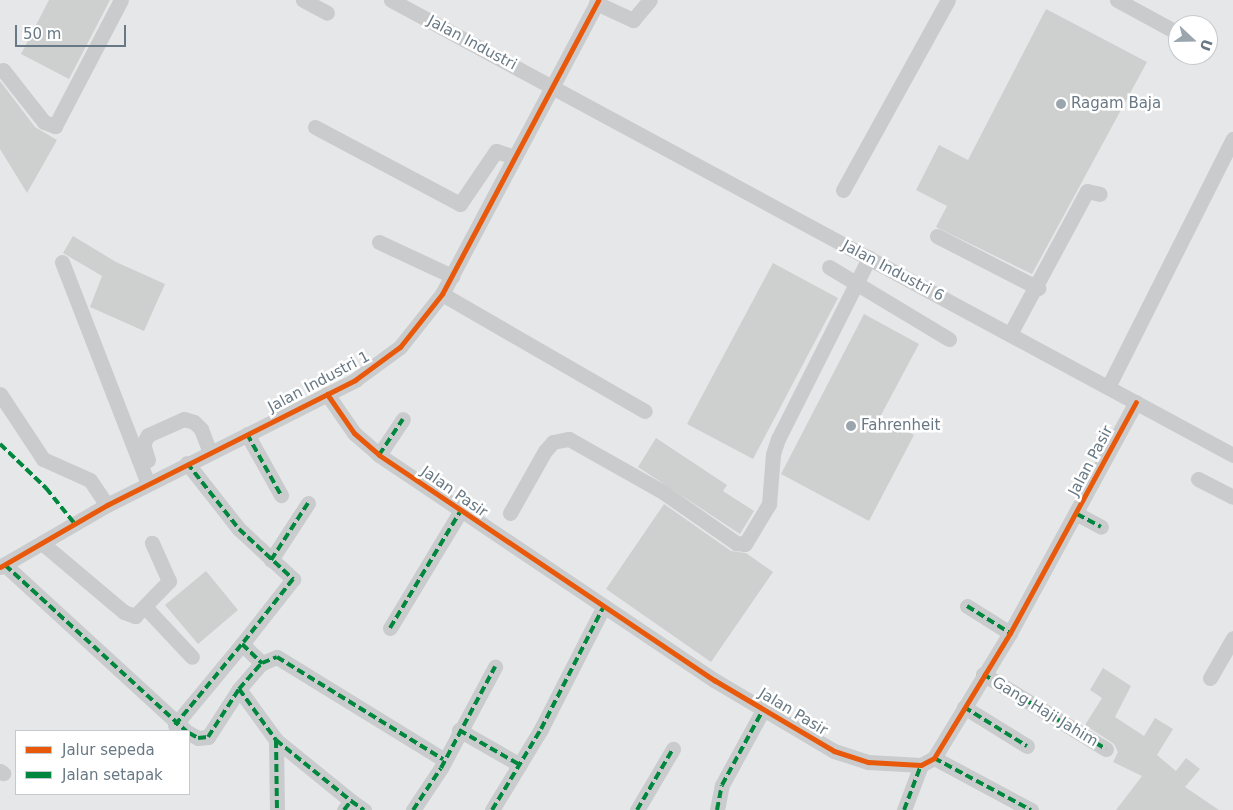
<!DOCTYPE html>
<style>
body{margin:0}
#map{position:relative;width:1233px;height:810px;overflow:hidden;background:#f7f7f7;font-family:"DejaVu Sans",sans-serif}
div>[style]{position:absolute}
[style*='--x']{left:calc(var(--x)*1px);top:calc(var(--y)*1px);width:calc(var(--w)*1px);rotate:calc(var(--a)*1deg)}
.built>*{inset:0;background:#e6e7e8}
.building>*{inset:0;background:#ced0d0}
.minor>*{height:15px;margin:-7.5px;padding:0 7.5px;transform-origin:7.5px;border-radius:7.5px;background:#cacbcc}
.quiet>*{height:4px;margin-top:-2px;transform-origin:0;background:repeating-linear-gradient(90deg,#00873e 0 8px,transparent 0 12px)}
.cycleway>*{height:5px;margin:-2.5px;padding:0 2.5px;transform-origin:2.5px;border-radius:2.5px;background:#e8590c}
.dots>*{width:14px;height:14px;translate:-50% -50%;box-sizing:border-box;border:2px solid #fff;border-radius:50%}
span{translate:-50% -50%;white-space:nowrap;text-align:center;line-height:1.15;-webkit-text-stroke:5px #fff;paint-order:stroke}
.street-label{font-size:15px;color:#687985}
.poi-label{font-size:15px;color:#687985}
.left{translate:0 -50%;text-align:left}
.legend{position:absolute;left:15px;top:730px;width:175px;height:65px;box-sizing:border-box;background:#fff;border:1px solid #c3c9ce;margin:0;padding:6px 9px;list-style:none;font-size:15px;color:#687985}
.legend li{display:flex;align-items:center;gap:10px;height:25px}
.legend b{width:25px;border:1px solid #c3c9ce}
.north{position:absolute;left:1168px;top:15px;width:50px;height:50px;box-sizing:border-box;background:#fff;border:1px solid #c3c9ce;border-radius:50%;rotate:111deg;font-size:14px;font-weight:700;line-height:20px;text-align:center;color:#687985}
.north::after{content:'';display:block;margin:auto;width:18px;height:22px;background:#9aa5ad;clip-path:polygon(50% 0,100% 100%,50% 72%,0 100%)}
.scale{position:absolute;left:15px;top:25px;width:111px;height:22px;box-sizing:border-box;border:2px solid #687985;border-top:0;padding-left:6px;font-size:15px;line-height:18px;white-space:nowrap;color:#687985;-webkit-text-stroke:4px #fff;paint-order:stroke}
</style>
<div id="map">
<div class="built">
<i style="clip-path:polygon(evenodd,0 0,1233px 0,1233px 810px,0 810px,0 0,1178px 25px,1208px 25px,1208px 55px,1178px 55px,1178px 25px,0 0,16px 731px,189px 731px,189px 794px,16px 794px,16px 731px)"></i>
</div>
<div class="building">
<i style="clip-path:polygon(49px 0,110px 0,69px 79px,21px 54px)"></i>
<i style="clip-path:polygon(1046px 9px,1147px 62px,1032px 274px,936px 227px,947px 206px,916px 190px,939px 145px,968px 160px)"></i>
<i style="clip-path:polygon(0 81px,35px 127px,57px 140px,27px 193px,0 149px)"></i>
<i style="clip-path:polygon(73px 236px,116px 262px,165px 284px,144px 331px,90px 307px,102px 276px,63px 253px)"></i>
<i style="clip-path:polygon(773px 263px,838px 298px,753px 459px,687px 424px)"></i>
<i style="clip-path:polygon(864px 314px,919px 344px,880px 417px,914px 435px,869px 521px,781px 474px)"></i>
<i style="clip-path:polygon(656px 438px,727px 485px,723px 491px,754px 511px,740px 534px,638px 467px)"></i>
<i style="clip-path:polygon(664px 504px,731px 551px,746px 553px,773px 572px,711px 662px,606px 589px)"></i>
<i style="clip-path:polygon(206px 571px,238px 610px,198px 644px,165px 605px)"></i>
<i style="clip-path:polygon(1103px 668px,1131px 686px,1115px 717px,1144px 736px,1155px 718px,1173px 729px,1157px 755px,1176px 771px,1186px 758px,1200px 769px,1185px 787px,1219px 810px,1116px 810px,1142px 776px,1113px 762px,1118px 752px,1114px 744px,1085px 725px,1102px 698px,1090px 690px)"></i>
</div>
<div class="minor">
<i style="--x:303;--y:0;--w:27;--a:28"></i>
<i style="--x:391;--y:0;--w:957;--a:28.39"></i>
<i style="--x:1117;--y:0;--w:69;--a:28.4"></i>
<i style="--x:596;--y:3;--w:41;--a:24.7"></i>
<i style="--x:633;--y:20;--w:26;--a:-50"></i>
<i style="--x:3;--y:70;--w:66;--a:51.7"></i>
<i style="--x:44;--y:122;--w:12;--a:20"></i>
<i style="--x:55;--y:126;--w:142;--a:-62.4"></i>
<i style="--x:315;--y:127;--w:164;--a:28"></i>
<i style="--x:460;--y:204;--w:64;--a:-55.8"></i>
<i style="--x:496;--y:151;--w:19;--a:18"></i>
<i style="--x:843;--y:190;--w:217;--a:-61.1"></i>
<i style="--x:937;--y:236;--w:114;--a:27.2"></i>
<i style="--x:379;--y:242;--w:81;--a:25"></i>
<i style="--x:62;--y:262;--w:238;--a:68.8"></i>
<i style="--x:829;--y:267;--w:140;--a:31"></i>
<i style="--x:442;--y:294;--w:234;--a:30"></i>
<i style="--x:1010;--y:334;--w:162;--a:-61.7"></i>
<i style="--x:1087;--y:191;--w:13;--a:13"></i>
<i style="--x:1108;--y:387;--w:278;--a:-63.3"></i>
<i style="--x:0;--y:394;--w:78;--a:56.5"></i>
<i style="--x:43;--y:459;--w:51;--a:24.1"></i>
<i style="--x:90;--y:480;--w:30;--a:56"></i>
<i style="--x:327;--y:394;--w:47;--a:55.3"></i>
<i style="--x:354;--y:433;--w:33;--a:41"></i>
<i style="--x:379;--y:455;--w:404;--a:33.9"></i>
<i style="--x:714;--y:680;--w:139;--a:30.6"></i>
<i style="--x:834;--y:751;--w:36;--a:18"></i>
<i style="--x:868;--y:762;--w:53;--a:3.2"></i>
<i style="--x:921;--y:765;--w:15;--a:-28"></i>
<i style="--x:934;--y:758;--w:146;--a:-58.7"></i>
<i style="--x:1010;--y:633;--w:263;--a:-61.4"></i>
<i style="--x:247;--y:434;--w:70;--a:60.9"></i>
<i style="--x:379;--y:455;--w:43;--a:-56.3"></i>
<i style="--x:148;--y:460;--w:17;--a:-107"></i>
<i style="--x:143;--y:444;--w:10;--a:-61"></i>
<i style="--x:148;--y:435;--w:39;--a:-24"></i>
<i style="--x:184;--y:419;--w:10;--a:17"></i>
<i style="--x:194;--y:422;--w:10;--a:45"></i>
<i style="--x:201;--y:429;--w:25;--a:69"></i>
<i style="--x:187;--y:463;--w:84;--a:51.8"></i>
<i style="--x:239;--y:529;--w:74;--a:42.8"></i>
<i style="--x:293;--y:579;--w:83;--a:128.1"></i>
<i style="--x:242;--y:644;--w:28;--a:44"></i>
<i style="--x:1198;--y:479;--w:39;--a:27"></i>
<i style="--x:510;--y:513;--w:71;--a:-60.6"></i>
<i style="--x:545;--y:451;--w:12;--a:-48"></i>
<i style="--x:553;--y:442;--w:16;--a:-11"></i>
<i style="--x:569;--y:439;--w:108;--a:29.4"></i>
<i style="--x:663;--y:492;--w:89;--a:34.9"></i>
<i style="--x:736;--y:543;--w:9;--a:6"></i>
<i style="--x:745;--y:544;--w:47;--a:-59"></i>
<i style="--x:769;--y:504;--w:50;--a:-85.4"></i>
<i style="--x:773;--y:454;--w:16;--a:-72"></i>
<i style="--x:778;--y:439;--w:203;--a:-63.3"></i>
<i style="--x:1077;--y:514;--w:27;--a:28"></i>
<i style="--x:42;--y:543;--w:107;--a:40.1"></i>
<i style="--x:124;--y:612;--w:12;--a:20"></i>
<i style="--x:135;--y:616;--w:49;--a:-45.8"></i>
<i style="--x:169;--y:581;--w:42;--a:-114.1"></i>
<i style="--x:271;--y:560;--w:68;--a:-57"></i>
<i style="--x:5;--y:565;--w:246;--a:42.5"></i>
<i style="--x:0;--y:567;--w:124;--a:-30.1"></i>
<i style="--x:107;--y:505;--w:278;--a:-26.7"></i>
<i style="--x:355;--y:380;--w:56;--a:-36.3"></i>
<i style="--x:400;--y:347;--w:68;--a:-51.6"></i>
<i style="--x:442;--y:294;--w:333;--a:-62"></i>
<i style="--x:967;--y:606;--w:51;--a:32.1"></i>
<i style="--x:146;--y:608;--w:67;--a:46.8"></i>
<i style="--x:390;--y:628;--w:135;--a:-58.9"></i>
<i style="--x:983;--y:674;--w:144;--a:31.4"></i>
<i style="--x:1210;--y:678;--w:46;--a:-60.1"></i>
<i style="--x:239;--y:689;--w:63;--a:54"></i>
<i style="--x:276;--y:740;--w:70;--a:89.2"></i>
<i style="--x:964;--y:707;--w:74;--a:31.8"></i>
<i style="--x:175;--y:725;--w:105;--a:-50.4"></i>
<i style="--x:459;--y:730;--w:70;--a:29.8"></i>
<i style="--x:189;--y:733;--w:10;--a:29"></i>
<i style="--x:198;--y:738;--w:10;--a:-6"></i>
<i style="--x:208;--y:737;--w:57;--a:-57.1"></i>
<i style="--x:239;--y:689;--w:35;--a:-49"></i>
<i style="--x:262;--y:663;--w:16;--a:-22"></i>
<i style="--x:277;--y:657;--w:195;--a:31.6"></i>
<i style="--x:276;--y:740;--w:97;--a:39.1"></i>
<i style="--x:934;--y:758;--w:110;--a:28.2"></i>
<i style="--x:0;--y:771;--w:4;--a:34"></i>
<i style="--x:344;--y:810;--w:11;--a:-52"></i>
<i style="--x:351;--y:801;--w:16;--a:35"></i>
<i style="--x:413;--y:810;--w:50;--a:-56.3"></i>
<i style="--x:441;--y:768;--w:115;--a:-61.9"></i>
<i style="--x:492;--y:810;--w:95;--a:-58.8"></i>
<i style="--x:541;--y:729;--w:138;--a:-62.9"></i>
<i style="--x:637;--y:810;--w:71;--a:-59.5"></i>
<i style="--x:717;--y:810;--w:25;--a:-79"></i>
<i style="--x:722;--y:785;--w:88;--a:-61.4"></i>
<i style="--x:904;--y:810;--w:48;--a:-69.3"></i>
</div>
<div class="quiet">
<i style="--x:247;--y:434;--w:70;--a:60.9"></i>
<i style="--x:0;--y:444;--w:64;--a:43.7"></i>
<i style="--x:46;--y:488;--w:45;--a:51.3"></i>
<i style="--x:379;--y:455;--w:43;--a:-56.3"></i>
<i style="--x:187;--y:463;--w:84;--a:51.8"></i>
<i style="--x:239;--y:529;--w:74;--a:42.8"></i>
<i style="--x:293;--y:579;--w:83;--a:128.1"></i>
<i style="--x:242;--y:644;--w:28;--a:44"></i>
<i style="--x:1077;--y:514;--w:27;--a:28"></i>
<i style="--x:271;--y:560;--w:68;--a:-57"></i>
<i style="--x:5;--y:565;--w:246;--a:42.5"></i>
<i style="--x:967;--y:606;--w:51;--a:32.1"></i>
<i style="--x:390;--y:628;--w:135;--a:-58.9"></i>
<i style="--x:983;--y:674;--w:144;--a:31.4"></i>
<i style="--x:239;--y:689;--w:63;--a:54"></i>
<i style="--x:276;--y:740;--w:70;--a:89.2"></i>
<i style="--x:964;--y:707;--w:74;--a:31.8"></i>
<i style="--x:175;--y:725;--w:105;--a:-50.4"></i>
<i style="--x:459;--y:730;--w:70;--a:29.8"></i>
<i style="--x:189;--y:733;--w:10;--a:29"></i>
<i style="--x:198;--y:738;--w:10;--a:-6"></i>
<i style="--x:208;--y:737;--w:57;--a:-57.1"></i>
<i style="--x:239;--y:689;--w:35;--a:-49"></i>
<i style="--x:262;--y:663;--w:16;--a:-22"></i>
<i style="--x:277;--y:657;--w:195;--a:31.6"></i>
<i style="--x:276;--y:740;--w:97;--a:39.1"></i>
<i style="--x:934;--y:758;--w:110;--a:28.2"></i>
<i style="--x:344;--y:810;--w:11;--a:-52"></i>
<i style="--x:351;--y:801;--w:16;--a:35"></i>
<i style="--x:413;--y:810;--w:50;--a:-56.3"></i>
<i style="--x:441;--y:768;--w:115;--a:-61.9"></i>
<i style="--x:492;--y:810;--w:95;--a:-58.8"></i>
<i style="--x:541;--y:729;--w:138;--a:-62.9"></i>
<i style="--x:637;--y:810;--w:71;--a:-59.5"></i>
<i style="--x:717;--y:810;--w:25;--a:-79"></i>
<i style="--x:722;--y:785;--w:88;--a:-61.4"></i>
<i style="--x:904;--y:810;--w:48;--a:-69.3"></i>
</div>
<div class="cycleway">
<i style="--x:327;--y:394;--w:47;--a:55.3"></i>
<i style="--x:354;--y:433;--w:33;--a:41"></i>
<i style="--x:379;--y:455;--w:404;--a:33.9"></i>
<i style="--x:714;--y:680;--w:139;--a:30.6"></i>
<i style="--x:834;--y:751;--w:36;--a:18"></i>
<i style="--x:868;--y:762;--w:53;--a:3.2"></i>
<i style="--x:921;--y:765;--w:15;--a:-28"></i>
<i style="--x:934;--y:758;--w:146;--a:-58.7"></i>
<i style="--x:1010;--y:633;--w:263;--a:-61.4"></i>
<i style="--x:0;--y:567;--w:124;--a:-30.1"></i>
<i style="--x:107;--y:505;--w:278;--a:-26.7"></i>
<i style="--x:355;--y:380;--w:56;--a:-36.3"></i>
<i style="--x:400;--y:347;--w:68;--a:-51.6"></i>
<i style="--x:442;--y:294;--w:333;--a:-62"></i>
</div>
<div class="dots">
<i style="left:1061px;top:104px;background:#9aa5ad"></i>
<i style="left:851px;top:426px;background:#9aa5ad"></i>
</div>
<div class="street-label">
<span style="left:472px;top:43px;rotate:28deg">Jalan Industri</span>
<span style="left:893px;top:271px;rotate:28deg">Jalan Industri 6</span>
<span style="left:319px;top:382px;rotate:-28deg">Jalan Industri 1</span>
<span style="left:1091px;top:461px;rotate:-62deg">Jalan Pasir</span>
<span style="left:454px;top:492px;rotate:35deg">Jalan Pasir</span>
<span style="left:793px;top:712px;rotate:31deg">Jalan Pasir</span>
<span style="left:1045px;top:712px;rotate:31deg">Gang Haji Jahim</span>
</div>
<div class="poi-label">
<span class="left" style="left:1071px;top:104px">Ragam Baja</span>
<span class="left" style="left:861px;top:426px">Fahrenheit</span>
</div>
<ul class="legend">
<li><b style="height:6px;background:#e8590c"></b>Jalur sepeda</li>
<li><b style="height:6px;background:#00873e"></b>Jalan setapak</li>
</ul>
<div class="north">U</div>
<div class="scale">50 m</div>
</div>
